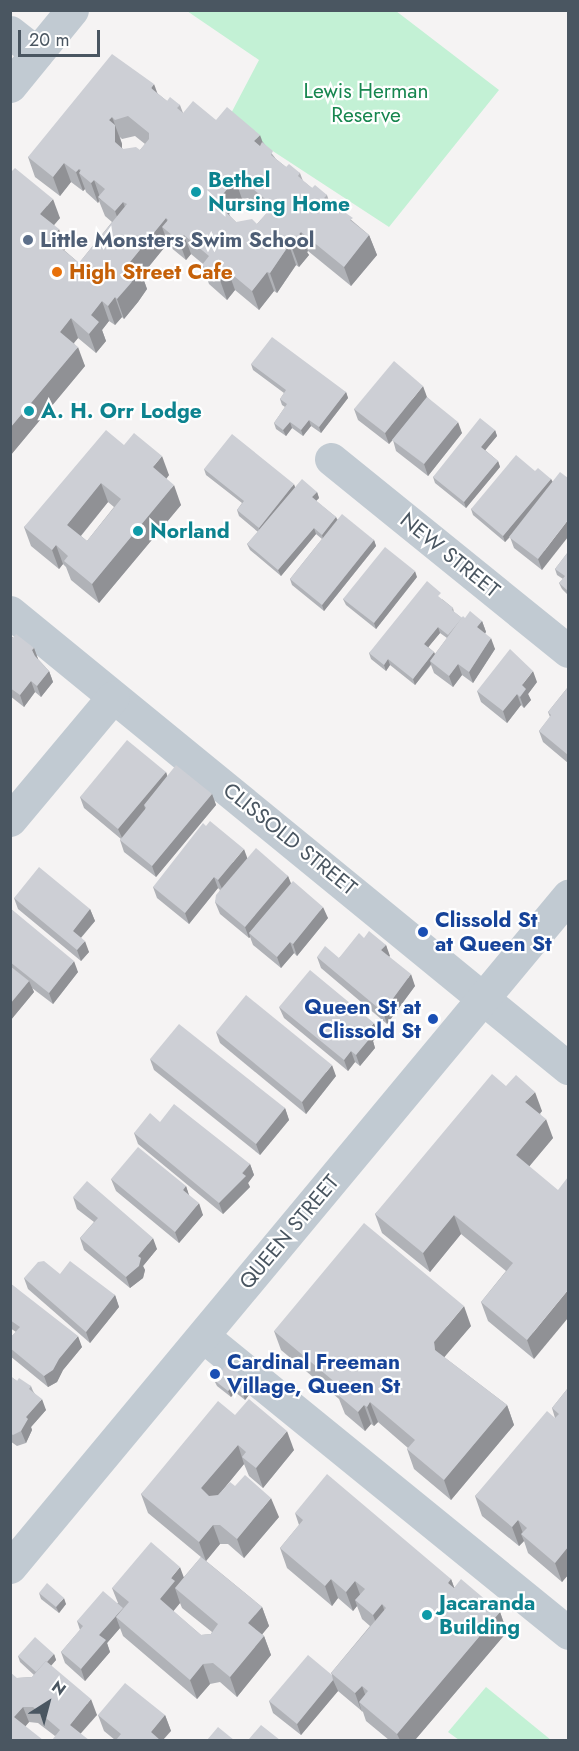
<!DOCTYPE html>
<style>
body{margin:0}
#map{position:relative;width:579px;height:1751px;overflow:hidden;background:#f5f3f3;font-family:Jost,sans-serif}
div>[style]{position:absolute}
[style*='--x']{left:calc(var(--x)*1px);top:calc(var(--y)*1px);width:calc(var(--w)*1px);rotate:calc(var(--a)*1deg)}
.green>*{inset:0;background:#c3f1d5}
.minor>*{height:33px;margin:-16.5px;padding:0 16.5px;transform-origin:16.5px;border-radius:16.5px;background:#c1cad2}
.wall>*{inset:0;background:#b0b2b7}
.shaded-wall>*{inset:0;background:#909195}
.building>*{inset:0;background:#cdcfd5}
.dots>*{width:16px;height:16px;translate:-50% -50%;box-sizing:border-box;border:3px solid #fff;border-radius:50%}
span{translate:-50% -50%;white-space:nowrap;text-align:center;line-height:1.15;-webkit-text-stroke:4.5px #fff;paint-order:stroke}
.park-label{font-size:21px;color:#17864f}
.culture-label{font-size:21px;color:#0d838f;font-weight:700}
.left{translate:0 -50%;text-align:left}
.service-label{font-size:21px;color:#4e5e75;font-weight:700}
.food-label{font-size:21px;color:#c56008;font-weight:700}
.street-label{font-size:21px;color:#4a5661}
.transit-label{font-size:21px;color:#164399;font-weight:700}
.right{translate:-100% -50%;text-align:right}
.frame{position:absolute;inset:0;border:12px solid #4a5661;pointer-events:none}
.north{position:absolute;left:18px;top:1673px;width:60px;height:60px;-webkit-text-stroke:4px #fff;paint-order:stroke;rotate:36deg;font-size:16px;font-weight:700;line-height:24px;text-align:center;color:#4a5661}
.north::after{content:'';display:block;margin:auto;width:21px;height:27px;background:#4a5661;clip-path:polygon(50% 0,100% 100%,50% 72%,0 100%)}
.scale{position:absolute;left:18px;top:30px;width:82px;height:27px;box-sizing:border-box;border:3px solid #4a5661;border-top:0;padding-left:8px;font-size:18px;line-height:21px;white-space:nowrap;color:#4a5661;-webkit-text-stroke:4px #fff;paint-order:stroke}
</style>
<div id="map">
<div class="green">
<i style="clip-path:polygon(187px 11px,396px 11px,499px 90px,389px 227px,227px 121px,259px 60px)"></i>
<i style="clip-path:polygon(486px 1687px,551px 1740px,459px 1740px,448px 1732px)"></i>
</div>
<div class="minor">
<i style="--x:10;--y:32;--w:34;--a:38"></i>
<i style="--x:10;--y:86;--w:98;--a:-50.8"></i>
<i style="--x:331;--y:459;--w:305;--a:39"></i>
<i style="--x:10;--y:612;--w:721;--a:39.26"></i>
<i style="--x:10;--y:820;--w:160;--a:-50.1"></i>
<i style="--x:203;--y:1336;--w:471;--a:39.1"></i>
<i style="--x:10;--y:1567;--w:873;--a:-50.25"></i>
</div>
<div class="wall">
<i style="clip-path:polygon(evenodd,157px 93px,167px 101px,180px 105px,183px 113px,216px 120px,263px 142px,276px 159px,286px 167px,300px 173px,303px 181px,312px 188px,327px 195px,329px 201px,369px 235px,377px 255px,351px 286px,308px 251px,307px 252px,309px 255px,299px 267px,296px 265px,277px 293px,274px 291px,259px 310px,235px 290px,227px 300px,209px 284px,202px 265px,203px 264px,191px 254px,186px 260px,169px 246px,168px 243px,142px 275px,147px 289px,138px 302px,124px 319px,122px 317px,115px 325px,109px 321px,102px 330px,106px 341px,96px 353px,78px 338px,74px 343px,85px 366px,10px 456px,10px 173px,60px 218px,54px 225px,66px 248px,64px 250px,79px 263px,112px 222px,105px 216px,99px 201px,98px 203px,86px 192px,85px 189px,83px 191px,71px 182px,60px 196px,35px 177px,28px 157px,157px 93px,135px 136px,145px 144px,140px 150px,123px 149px,122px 148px,122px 144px,120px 137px,122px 139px,135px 136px,157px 93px,248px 198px,267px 213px,257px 224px,236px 222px,230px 216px,229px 214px,242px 199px,248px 198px)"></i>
<i style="clip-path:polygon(251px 364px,346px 392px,348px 398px,321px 433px,311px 426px,303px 436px,292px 428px,286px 436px,276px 429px,274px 423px,285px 407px,282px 405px,280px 399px,284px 393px,253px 370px)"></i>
<i style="clip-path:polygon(427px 397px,462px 433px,428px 476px,396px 451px,393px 440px,389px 444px,358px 420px,354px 409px)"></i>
<i style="clip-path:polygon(495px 430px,497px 436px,485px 450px,498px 461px,500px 467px,466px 508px,435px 483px,433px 477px)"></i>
<i style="clip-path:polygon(evenodd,124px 445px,169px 475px,166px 479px,181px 505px,99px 603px,71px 580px,66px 567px,63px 564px,59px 569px,31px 546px,24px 527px,124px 445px,108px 502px,114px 507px,87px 541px,81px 536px,108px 502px)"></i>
<i style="clip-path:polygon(204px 469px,317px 492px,319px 498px,316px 501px,336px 517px,337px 519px,374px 540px,376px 546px,324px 611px,292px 585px,290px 579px,322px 539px,316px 534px,281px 576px,250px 550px,247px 544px,258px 532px,239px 516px,237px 510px,242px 503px,206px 475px)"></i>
<i style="clip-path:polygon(535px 471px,551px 479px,553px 482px,542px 570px,514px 548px,510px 537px,505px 542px,473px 515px,471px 509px)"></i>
<i style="clip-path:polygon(568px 552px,568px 595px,562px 589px,559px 583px,563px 579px,557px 575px,555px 569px)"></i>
<i style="clip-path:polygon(417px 577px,376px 629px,346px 605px,343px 599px)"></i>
<i style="clip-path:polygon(evenodd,442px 599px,453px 608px,454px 612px,462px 618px,482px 621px,486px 632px,485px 633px,495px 649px,473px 683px,462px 675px,453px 687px,434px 673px,431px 665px,415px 685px,390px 665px,386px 671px,371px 659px,369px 653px,443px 599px,442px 599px,440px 633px,447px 638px,435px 654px,434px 652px,428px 647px,440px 633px)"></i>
<i style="clip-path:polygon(10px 636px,34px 648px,38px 659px,49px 671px,53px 682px,41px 697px,35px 692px,24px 707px,10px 696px)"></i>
<i style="clip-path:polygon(537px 682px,528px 694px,531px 700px,524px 708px,521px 705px,507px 723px,481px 702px,477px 691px)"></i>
<i style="clip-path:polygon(568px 687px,568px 763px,543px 742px,539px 731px,550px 717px,548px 712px)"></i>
<i style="clip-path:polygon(166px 772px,167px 776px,212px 794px,216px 805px,156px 877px,124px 852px,120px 840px,121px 839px,84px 808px,80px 797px)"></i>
<i style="clip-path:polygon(247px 858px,288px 876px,291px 883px,328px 918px,297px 956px,294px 953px,281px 968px,253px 945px,250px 937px,249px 938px,220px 914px,215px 902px,220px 890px,218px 888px,189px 924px,157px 898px,153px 887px)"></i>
<i style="clip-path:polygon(14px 898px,90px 909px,95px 921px,81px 938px,89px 952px,81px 961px,18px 909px)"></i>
<i style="clip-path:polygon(10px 908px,78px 972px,53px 1004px,32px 988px,34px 992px,10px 1021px)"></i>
<i style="clip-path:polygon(364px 938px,386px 945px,389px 957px,415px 986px,387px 1024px,321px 968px,317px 957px,339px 958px)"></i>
<i style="clip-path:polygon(279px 1007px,378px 1034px,373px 1041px,375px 1048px,360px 1066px,355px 1062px,348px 1071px,284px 1018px)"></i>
<i style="clip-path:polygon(216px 1032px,336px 1076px,306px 1114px,220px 1043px)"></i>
<i style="clip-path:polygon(150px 1059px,285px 1108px,289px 1120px,260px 1155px,154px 1070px)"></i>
<i style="clip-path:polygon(506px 1086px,542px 1111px,540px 1114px,553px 1138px,529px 1166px,534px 1359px,488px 1321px,481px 1302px,506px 1271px,461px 1234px,430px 1272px,382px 1233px,375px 1214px)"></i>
<i style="clip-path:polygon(160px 1122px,250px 1164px,254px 1175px,248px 1183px,250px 1187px,223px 1214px,138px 1144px,134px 1133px)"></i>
<i style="clip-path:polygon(111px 1179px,186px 1186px,189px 1196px,203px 1215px,179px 1243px,116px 1191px)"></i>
<i style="clip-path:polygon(73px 1197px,157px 1249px,143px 1266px,145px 1270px,143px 1278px,130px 1288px,84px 1250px,80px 1238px,94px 1222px,77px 1209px)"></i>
<i style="clip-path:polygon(60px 1274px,115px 1295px,119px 1307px,90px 1343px,28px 1289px,24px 1278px)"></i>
<i style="clip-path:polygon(10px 1283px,82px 1347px,63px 1370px,57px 1382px,48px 1387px,10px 1356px,10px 1338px,16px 1332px,10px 1328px)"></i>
<i style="clip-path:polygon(471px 1326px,444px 1357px,507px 1405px,514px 1425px,451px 1500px,414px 1469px,407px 1449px,408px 1448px,378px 1422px,374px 1426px,371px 1424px,365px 1431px,345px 1414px,339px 1399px,281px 1350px,274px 1331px)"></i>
<i style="clip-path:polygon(10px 1376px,17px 1381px,31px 1386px,33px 1391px,46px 1410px,31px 1427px,32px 1430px,26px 1443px,17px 1446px,10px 1441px)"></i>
<i style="clip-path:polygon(214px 1380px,253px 1390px,245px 1400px,235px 1392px,231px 1397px,217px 1386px)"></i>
<i style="clip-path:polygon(568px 1388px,568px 1575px,562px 1582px,528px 1553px,524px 1541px,519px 1546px,482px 1516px,475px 1496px,555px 1418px,552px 1408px)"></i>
<i style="clip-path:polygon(evenodd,235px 1415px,294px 1450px,263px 1488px,249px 1476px,244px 1464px,222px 1491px,279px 1517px,244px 1558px,228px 1544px,220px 1544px,206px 1561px,262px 1607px,269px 1626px,262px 1634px,264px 1636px,271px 1655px,237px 1697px,220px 1682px,210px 1684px,197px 1699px,123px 1636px,120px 1628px,107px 1643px,110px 1652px,85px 1681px,65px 1663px,61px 1652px,80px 1630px,77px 1621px,118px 1603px,112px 1588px,184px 1577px,201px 1557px,148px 1513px,141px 1494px,235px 1415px,180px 1603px,182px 1608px,212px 1632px,211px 1634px,201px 1635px,173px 1611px,180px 1603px)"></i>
<i style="clip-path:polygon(295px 1513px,451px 1579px,454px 1587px,500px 1612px,507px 1632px,415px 1740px,389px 1740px,366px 1721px,363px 1712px,338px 1691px,301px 1735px,273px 1713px,269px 1701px,332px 1675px,331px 1673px,370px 1626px,362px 1619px,357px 1606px,353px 1611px,338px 1598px,332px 1606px,287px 1568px,280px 1548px,299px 1525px)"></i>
<i style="clip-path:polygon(39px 1593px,66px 1604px,59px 1613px,41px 1599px)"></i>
<i style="clip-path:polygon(54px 1654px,56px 1660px,51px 1666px,97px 1715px,55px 1736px,38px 1723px,29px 1722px,10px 1740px,17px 1678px,32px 1677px,34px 1675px,20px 1662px,18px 1656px)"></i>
<i style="clip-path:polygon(98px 1715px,165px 1715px,171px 1731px,115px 1740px,104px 1731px)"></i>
</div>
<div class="shaded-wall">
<i style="clip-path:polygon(154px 84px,161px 103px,151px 88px)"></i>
<i style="clip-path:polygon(112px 117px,122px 144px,122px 161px,115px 142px,109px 120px)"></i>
<i style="clip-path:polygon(260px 135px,267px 154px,254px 141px)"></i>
<i style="clip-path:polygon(64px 163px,71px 182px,60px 196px,53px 177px)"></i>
<i style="clip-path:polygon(79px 169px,81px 174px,79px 173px,85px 189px,83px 191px,76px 172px)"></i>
<i style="clip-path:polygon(235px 179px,242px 199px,229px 214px,231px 220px,233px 232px,220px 198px)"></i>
<i style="clip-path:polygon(94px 180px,101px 200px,98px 197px,99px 201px,98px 203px,91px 183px)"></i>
<i style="clip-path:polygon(53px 199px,60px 218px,47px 233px,40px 214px)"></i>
<i style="clip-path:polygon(123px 202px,130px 221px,122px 231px,115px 211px)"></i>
<i style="clip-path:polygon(166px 218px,172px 235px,162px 227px,168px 243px,142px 275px,147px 289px,138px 302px,124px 319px,117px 299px,130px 262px)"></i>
<i style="clip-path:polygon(59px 229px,66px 248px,57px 259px,50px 239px)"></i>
<i style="clip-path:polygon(301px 232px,308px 251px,307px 252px,309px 255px,299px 267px,292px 248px)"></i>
<i style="clip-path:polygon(184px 235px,191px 254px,186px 260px,179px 241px)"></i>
<i style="clip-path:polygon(369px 235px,377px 255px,351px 286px,344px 267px)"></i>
<i style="clip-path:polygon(289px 245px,296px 265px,277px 293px,270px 273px)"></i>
<i style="clip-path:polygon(228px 271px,235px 290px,227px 300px,220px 280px)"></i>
<i style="clip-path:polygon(267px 272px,274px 291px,259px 310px,252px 291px)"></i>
<i style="clip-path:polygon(115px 297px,122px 317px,115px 325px,108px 306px)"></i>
<i style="clip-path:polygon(102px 301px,109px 321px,102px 330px,106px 341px,96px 353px,89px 334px,91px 315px)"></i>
<i style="clip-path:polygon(71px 318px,78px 338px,67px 351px,60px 332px)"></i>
<i style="clip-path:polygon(78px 347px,85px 366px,10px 456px,10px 428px)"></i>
<i style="clip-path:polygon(423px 386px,427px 397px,389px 444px,385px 433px)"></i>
<i style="clip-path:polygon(346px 392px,348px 398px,321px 433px,319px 427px)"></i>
<i style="clip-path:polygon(309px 420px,311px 426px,303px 436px,301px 430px)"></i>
<i style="clip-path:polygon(290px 422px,292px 428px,286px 436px,283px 430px)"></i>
<i style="clip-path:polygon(458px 422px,462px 433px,428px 476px,424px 464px)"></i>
<i style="clip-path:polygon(495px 430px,497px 436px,483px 453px,481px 447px)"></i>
<i style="clip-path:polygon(162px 456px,169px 475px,160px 487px,153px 467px)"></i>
<i style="clip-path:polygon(498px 461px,500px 467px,466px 508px,464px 502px)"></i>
<i style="clip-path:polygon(551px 479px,554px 485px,505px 542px,503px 536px)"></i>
<i style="clip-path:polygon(101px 483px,108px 502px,74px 544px,67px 525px)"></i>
<i style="clip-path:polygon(294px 484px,296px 490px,261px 534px,259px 528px)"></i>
<i style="clip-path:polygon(174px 485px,181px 505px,99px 603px,92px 584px)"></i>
<i style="clip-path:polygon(317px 492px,319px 498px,314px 503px,312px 497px)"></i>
<i style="clip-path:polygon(336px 517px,338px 523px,324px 541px,322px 535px)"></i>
<i style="clip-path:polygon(568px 520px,568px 537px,542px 570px,538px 559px)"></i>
<i style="clip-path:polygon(314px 528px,316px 534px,281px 576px,278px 570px)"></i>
<i style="clip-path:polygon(374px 540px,376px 546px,324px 611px,322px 605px)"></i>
<i style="clip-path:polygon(56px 545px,63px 564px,59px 569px,52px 550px)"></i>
<i style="clip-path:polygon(415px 571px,417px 577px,376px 629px,374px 623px)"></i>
<i style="clip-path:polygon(482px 621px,486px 632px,481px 638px,477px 627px)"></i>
<i style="clip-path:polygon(438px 627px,440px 633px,426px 650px,424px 644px)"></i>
<i style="clip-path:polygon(491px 638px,495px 649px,473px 683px,469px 672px)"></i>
<i style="clip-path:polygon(34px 648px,38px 659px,36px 662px,32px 650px)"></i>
<i style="clip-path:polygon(434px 652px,436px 658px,430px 661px,431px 664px,415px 685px,413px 679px)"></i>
<i style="clip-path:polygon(388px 659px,390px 665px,386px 671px,384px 665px)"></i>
<i style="clip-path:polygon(458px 664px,462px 675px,453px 687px,449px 676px)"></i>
<i style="clip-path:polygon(49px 671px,53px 682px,41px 697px,37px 686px)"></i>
<i style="clip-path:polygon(533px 671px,537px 682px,528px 694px,531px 700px,524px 708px,520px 697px,522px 685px)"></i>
<i style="clip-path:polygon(31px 681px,35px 692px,24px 707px,20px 695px)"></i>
<i style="clip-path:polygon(517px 694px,521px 705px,507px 723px,503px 711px)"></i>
<i style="clip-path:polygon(166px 772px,170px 784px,146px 808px,144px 805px,146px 812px,123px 840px,118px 829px)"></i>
<i style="clip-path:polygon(212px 794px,216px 805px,156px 877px,152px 866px)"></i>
<i style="clip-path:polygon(244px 849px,248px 860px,223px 891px,218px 880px)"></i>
<i style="clip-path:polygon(288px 876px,292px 887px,249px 933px,250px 937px,249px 938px,245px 927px)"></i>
<i style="clip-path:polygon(214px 877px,218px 888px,189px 924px,185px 913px)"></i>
<i style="clip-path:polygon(323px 907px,328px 918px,297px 956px,293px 944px)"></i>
<i style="clip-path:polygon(90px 909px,95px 921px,77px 942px,73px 931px)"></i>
<i style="clip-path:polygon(85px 941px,89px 952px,81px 961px,77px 950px)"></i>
<i style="clip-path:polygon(290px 942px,294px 953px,281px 968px,277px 957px)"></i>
<i style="clip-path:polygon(386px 945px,390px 956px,385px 961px,381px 950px)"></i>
<i style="clip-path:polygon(74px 961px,78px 972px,53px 1004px,49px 993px)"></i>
<i style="clip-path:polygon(411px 974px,415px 986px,387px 1024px,383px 1012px)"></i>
<i style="clip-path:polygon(29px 981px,34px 992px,10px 1021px,10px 1004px)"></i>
<i style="clip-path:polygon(374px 1023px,378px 1034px,373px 1041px,375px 1048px,360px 1066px,356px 1055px,366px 1033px)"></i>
<i style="clip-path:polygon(351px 1051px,355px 1062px,348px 1071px,344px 1060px)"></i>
<i style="clip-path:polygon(332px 1065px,336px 1076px,306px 1114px,302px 1102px)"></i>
<i style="clip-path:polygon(535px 1092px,542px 1111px,532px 1122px,525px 1102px)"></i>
<i style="clip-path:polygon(285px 1108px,289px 1120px,260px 1155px,256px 1144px)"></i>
<i style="clip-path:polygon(546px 1119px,553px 1138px,523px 1174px,516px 1155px)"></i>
<i style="clip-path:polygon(250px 1164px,254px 1175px,248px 1183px,250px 1187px,223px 1214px,219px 1203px)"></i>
<i style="clip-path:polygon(186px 1186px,190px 1198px,183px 1190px)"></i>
<i style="clip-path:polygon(199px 1203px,203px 1215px,179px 1243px,175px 1232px)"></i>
<i style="clip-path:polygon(454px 1215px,461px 1234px,430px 1272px,423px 1253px)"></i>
<i style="clip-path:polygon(153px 1238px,157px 1249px,143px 1266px,145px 1270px,143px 1278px,130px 1288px,126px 1277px,138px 1256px)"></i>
<i style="clip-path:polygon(568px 1290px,568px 1318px,534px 1359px,527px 1340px)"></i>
<i style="clip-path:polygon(115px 1295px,119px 1307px,90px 1343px,86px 1332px)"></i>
<i style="clip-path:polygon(464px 1306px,471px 1326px,441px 1361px,435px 1350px,434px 1342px)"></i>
<i style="clip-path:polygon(78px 1336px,82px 1347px,63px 1370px,57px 1382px,48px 1387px,44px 1376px)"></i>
<i style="clip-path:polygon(251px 1384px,253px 1390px,245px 1400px,243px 1394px)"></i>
<i style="clip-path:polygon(233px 1386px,235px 1392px,231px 1397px,228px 1391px)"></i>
<i style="clip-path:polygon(42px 1399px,46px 1410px,31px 1427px,32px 1430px,26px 1443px,21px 1431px,26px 1417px)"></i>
<i style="clip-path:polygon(370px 1402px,378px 1422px,374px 1426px,367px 1407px)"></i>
<i style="clip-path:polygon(364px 1405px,371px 1424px,365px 1431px,358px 1412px)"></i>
<i style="clip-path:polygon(507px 1405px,514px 1425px,451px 1500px,444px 1480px)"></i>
<i style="clip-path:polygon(287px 1431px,294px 1450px,263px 1488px,256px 1468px)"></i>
<i style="clip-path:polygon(238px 1445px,244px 1464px,208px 1508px,201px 1488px)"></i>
<i style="clip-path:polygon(271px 1498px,279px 1517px,244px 1558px,237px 1539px)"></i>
<i style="clip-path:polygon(518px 1520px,524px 1536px,521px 1534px,524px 1541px,519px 1546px,512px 1527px)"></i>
<i style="clip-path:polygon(213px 1525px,220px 1544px,206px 1561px,199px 1542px)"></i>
<i style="clip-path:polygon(568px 1547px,568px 1575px,562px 1582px,555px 1563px)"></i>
<i style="clip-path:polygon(180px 1567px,187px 1586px,175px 1588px,180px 1603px,167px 1619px,160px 1599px,171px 1578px)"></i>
<i style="clip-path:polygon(331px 1579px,338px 1598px,332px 1606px,325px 1586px)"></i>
<i style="clip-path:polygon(451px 1579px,458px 1598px,448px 1583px)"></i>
<i style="clip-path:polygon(355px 1581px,362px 1600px,355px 1600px,357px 1606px,353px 1611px,346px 1592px)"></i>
<i style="clip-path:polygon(64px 1598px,66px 1604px,59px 1613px,56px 1607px)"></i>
<i style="clip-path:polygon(382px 1604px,389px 1623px,380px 1634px,373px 1615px)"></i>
<i style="clip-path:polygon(262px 1607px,269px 1626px,255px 1643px,248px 1623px)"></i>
<i style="clip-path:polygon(123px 1608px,116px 1617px,120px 1628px,107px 1643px,110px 1652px,85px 1681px,81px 1669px,99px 1635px)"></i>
<i style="clip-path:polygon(500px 1612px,507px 1632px,415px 1740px,400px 1740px,397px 1734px)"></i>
<i style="clip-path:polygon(264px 1636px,271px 1655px,237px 1697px,230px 1677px)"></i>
<i style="clip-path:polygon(54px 1654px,56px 1660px,39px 1679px,37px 1673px)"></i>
<i style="clip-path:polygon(203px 1664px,210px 1684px,197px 1699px,190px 1680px)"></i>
<i style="clip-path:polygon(333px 1680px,338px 1691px,301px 1735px,297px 1724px)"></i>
<i style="clip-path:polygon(362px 1686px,369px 1705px,359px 1702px,362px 1713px,355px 1693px)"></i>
<i style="clip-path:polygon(91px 1699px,97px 1715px,75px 1740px,70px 1725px)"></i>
<i style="clip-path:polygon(23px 1707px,29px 1722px,20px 1733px,14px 1717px)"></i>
<i style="clip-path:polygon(165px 1715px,171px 1731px,163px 1740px,154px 1740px,151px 1732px)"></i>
</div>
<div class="building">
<i style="clip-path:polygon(evenodd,112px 54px,154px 84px,151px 88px,167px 101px,170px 97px,180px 105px,177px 108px,183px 113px,193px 101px,216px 120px,227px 107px,260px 135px,254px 141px,260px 146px,262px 142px,273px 151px,271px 155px,286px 167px,289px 164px,300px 173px,298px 176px,312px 188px,315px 185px,327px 195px,324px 198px,353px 218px,350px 220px,369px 235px,344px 267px,301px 232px,299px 234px,302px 236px,292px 248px,289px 245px,270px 273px,267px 272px,252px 291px,228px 271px,220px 280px,202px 265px,209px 256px,184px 235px,179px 241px,162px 227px,168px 220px,166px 218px,130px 262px,140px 270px,131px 283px,117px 299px,115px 297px,108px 306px,102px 301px,91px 315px,99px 322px,89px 334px,71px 318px,60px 332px,78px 347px,10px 428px,10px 173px,15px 168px,53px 199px,40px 214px,59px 229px,50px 239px,79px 263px,127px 204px,123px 202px,115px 211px,98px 197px,105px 189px,94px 180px,91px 183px,79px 173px,81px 170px,79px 169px,76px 172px,64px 163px,53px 177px,28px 157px,112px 54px,128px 116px,149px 133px,149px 139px,140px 150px,136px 147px,123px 149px,115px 142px,115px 125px,109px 120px,112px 117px,115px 120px,128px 116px,112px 54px,235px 179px,241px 179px,270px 203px,271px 208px,257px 224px,252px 219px,236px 222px,226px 212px,224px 201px,220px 198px,235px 179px)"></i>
<i style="clip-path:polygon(272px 337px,346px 392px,319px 427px,309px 420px,301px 430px,290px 422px,283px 430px,274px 423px,287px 404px,280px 399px,286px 390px,251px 364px)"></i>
<i style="clip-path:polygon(394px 361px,423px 386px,385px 433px,354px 409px)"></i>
<i style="clip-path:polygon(427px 397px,458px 422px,424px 464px,392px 440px)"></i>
<i style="clip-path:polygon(480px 418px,495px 430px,481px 447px,498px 461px,464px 502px,433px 477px)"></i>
<i style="clip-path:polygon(evenodd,106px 430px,124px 445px,134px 433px,162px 456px,153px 467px,174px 485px,92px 584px,64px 561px,68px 556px,56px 545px,52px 550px,24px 527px,106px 430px,101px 483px,121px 499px,87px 541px,67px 525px,101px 483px)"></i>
<i style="clip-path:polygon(232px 434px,294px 484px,259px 528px,237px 510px,244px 501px,204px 469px)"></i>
<i style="clip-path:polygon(516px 455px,535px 471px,538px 468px,551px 479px,503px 536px,471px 509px)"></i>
<i style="clip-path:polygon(560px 472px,568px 478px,568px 520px,538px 559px,509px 537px)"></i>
<i style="clip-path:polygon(302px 479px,317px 492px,312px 497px,336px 517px,322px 535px,314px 528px,278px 570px,247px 544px)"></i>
<i style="clip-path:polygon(342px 514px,374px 540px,322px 605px,290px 579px)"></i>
<i style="clip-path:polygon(385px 547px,415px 571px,374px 623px,343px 599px)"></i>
<i style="clip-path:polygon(568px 552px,568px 591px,559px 583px,565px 576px,555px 569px)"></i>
<i style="clip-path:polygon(427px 581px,441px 593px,438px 596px,453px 608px,452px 610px,462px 618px,448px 635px,438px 627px,424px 644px,434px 652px,413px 679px,388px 659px,384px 665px,369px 653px)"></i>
<i style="clip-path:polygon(470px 611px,482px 621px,477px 627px,491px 638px,469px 672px,458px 664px,449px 676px,430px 661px,463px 616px,465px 618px)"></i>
<i style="clip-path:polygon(16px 634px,34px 648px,32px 650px,35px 656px,49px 671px,37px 686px,31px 681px,20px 695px,10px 688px,10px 636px,13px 638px)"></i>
<i style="clip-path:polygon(510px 649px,533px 671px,522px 685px,526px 689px,520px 697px,517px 694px,503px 711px,477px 691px)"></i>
<i style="clip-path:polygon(568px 687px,568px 755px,539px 731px,551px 715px,548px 712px)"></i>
<i style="clip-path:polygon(127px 740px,166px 772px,118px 829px,80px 797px)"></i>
<i style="clip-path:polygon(176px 765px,212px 794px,152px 866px,120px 840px,146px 808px,144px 805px)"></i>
<i style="clip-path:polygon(210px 821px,244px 849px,218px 880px,214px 877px,185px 913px,153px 887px,203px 823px,206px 826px)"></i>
<i style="clip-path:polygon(256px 848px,288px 876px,245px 927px,215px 902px,216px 895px)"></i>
<i style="clip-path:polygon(39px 867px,90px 909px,73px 931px,85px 941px,77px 950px,14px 898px)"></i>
<i style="clip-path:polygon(293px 881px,323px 907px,293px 944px,290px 942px,277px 957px,249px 933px)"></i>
<i style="clip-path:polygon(10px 908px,74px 961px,49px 993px,10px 962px)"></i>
<i style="clip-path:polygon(369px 931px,386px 945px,381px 950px,411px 974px,383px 1012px,317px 957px,325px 946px,339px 958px,359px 933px,364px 938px)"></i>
<i style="clip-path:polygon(10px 966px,29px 981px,10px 1004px)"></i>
<i style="clip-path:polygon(310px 970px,374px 1023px,366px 1033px,371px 1037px,356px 1055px,351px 1051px,344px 1060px,279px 1007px)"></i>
<i style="clip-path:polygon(246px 995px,332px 1065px,302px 1102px,216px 1032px)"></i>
<i style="clip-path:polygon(179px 1024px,285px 1108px,256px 1144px,150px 1059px)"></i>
<i style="clip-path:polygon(492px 1074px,506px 1086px,516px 1075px,535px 1092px,525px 1102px,546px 1119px,516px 1155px,558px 1190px,568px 1177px,568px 1290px,527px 1340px,481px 1302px,513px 1263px,454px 1215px,423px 1253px,375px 1214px)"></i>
<i style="clip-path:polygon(174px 1104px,250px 1164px,242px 1173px,246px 1176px,219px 1203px,134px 1133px,150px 1113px,160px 1122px)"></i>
<i style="clip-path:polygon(138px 1147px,186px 1186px,183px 1190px,199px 1203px,175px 1232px,111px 1179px)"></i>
<i style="clip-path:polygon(87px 1181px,153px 1238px,138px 1256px,141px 1258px,139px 1266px,126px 1277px,80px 1238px,98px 1218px,73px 1197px)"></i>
<i style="clip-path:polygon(364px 1223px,464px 1306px,434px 1342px,435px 1350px,507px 1405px,444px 1480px,407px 1449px,415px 1440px,370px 1402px,367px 1407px,364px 1405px,358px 1412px,338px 1395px,343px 1389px,274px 1331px)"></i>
<i style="clip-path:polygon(44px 1261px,60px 1274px,70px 1261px,115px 1295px,86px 1332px,24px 1278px,38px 1262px)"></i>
<i style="clip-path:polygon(10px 1283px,78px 1336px,59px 1359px,53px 1370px,44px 1376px,10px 1348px,10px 1338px,20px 1327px,10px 1320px)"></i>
<i style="clip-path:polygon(227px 1364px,251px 1384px,243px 1394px,233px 1386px,228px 1391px,214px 1380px)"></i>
<i style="clip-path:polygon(10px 1376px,17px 1381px,19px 1378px,31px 1386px,29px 1389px,42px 1399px,26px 1417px,28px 1419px,21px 1431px,13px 1435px,10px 1433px)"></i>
<i style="clip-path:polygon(568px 1388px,568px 1547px,555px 1563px,521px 1534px,527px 1528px,518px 1520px,512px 1527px,475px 1496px,547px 1411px,555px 1418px,559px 1414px,552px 1408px)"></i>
<i style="clip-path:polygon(249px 1399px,287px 1431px,256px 1468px,242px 1457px,246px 1452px,238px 1445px,201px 1488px,209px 1496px,218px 1495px,230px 1482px,235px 1486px,245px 1475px,271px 1498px,237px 1539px,220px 1525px,213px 1525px,199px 1542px,141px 1494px,218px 1401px,235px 1415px)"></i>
<i style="clip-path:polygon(327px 1474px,451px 1579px,448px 1583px,454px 1588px,461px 1579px,500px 1612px,397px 1734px,359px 1702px,368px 1691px,362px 1686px,355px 1693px,331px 1673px,386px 1608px,382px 1604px,373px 1615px,355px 1600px,365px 1589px,355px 1581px,346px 1592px,331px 1579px,325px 1586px,280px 1548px,303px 1520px,295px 1513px)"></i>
<i style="clip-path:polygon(151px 1542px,180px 1567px,171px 1578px,175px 1581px,160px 1599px,201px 1635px,211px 1634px,218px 1624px,175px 1588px,201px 1557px,262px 1607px,248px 1623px,264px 1636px,230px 1677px,213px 1663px,203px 1664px,190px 1680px,116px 1617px,129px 1602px,112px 1588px)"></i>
<i style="clip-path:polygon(47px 1583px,64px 1598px,56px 1607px,39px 1593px)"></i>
<i style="clip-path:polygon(103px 1591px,123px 1608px,99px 1635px,106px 1640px,81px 1669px,61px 1652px,83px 1626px,77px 1621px)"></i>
<i style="clip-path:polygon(35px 1637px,54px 1654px,47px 1662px,46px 1661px,36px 1672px,18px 1656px)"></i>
<i style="clip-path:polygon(308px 1655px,332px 1675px,333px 1680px,297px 1724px,269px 1701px)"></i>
<i style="clip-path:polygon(46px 1661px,91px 1699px,70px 1725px,89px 1740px,52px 1740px,60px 1730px,33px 1707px,23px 1707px,14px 1717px,43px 1740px,10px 1740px,10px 1672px,17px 1678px,32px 1677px)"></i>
<i style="clip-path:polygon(125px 1683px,165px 1715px,151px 1732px,160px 1740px,116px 1740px,121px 1734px,98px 1715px)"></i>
<i style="clip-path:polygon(261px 1725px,280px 1740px,207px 1740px,218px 1727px,234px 1740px,249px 1739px)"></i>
</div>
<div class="dots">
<i style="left:196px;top:192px;background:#0f9aa8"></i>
<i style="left:28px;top:240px;background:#5c6f8a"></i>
<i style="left:57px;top:272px;background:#e8710a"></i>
<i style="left:29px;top:411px;background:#0f9aa8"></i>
<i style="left:138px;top:531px;background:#0f9aa8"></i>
<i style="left:423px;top:932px;background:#1a4fb4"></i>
<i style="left:433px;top:1019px;background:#1a4fb4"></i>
<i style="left:215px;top:1374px;background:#1a4fb4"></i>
<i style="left:427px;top:1615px;background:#0f9aa8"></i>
</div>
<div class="park-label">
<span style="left:366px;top:103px">Lewis Herman<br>Reserve</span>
</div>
<div class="culture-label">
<span class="left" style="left:208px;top:192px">Bethel<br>Nursing Home</span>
<span class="left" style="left:41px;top:411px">A. H. Orr Lodge</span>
<span class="left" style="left:150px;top:531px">Norland</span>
<span class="left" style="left:439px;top:1615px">Jacaranda<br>Building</span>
</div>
<div class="service-label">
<span class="left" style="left:40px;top:240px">Little Monsters Swim School</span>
</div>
<div class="food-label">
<span class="left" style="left:69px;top:272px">High Street Cafe</span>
</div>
<div class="street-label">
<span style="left:450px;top:555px;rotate:39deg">NEW STREET</span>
<span style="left:290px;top:839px;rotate:39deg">CLISSOLD STREET</span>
<span style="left:289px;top:1232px;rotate:-50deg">QUEEN STREET</span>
</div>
<div class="transit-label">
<span class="left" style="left:435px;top:932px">Clissold St<br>at Queen St</span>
<span class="right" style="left:421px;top:1019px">Queen St at<br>Clissold St</span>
<span class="left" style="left:227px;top:1374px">Cardinal Freeman<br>Village, Queen St</span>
</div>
<div class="frame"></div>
<div class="north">N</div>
<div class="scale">20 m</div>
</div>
